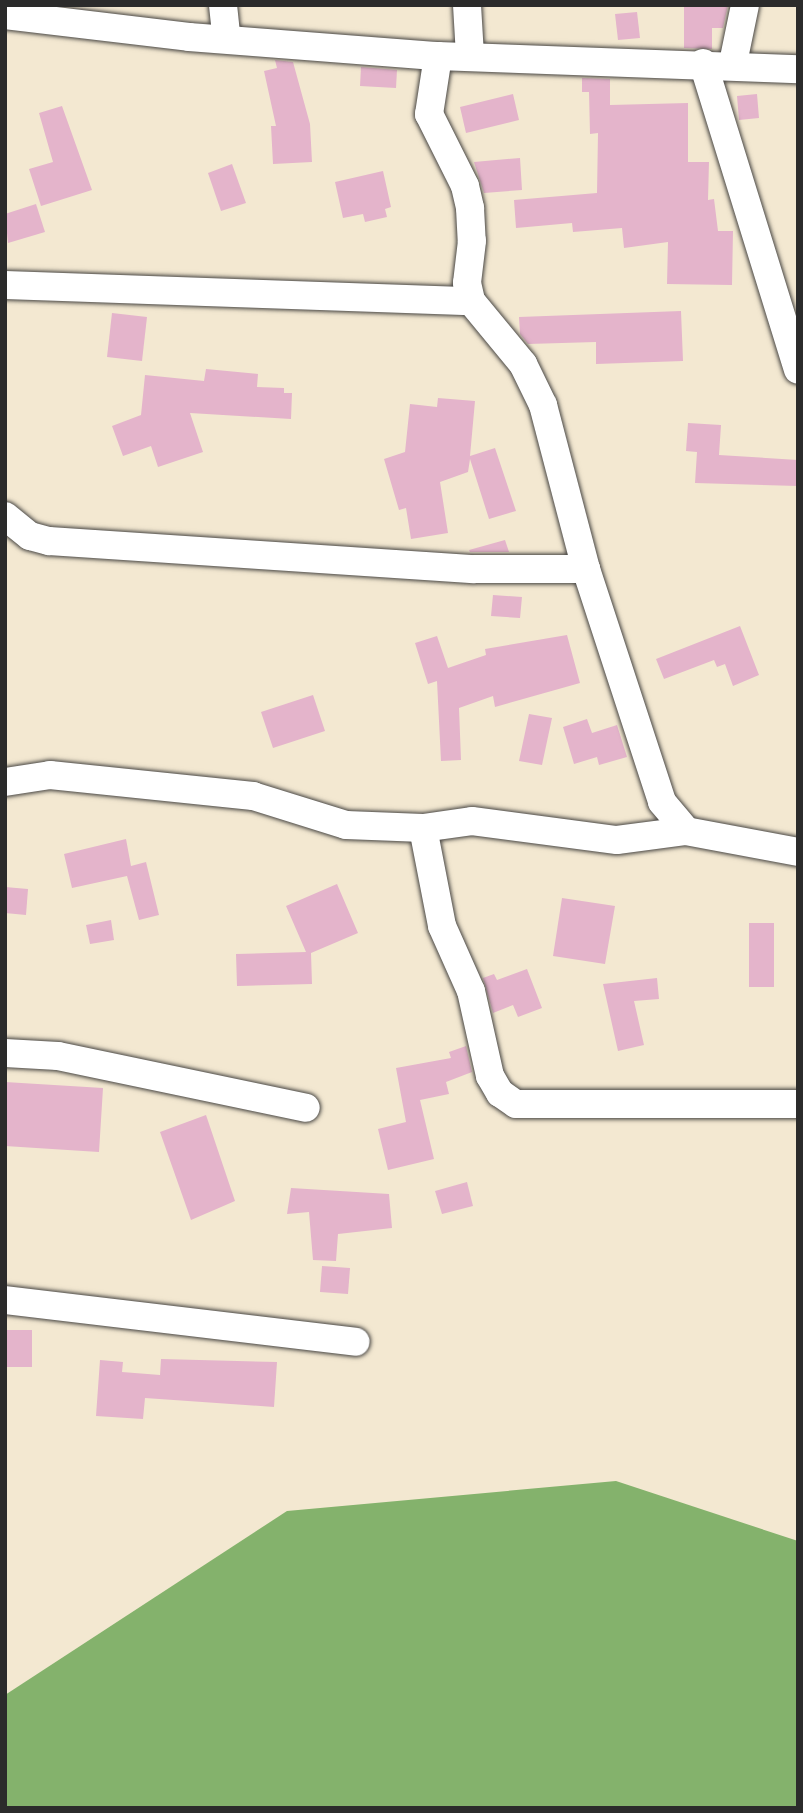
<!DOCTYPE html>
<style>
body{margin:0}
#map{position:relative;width:803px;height:1813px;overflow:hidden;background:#f3e8d1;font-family:Kalam,sans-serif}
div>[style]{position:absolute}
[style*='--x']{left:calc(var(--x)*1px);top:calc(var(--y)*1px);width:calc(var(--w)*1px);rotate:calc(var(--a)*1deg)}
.forest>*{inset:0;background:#84b26c}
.building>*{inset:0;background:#e4b4cb}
.roads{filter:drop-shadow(0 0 2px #494744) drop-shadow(0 0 2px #494744)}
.minor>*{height:28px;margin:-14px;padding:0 14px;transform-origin:14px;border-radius:14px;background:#fff}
span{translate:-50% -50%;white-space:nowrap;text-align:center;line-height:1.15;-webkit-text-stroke:6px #fff;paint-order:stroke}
.frame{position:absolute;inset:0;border:7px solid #2b2b2b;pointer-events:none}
</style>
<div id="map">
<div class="forest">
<i style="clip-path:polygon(616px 1481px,798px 1541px,798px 1808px,5px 1808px,5px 1695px,287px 1511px)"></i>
</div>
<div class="building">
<i style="clip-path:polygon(684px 5px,728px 5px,723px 28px,712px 28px,712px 49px,684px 48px)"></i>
<i style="clip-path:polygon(637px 12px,640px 38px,618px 40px,615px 14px)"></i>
<i style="clip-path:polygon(275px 60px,293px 62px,310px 124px,312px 162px,273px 164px,271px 126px,276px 126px,264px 71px,277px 68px)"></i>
<i style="clip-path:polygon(361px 67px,397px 70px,396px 88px,360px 86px)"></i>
<i style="clip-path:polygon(582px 78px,610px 79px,610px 105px,688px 103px,688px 162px,709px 162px,708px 200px,714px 199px,718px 231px,733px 231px,732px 285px,667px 284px,668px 242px,624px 248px,622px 228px,573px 232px,572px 223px,516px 228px,514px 200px,597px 193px,598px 133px,590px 134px,589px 92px,582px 92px)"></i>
<i style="clip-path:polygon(513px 94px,519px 120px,466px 133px,460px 107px)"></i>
<i style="clip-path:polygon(757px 94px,759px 118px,739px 120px,737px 96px)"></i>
<i style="clip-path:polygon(62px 106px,92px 190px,41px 206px,29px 169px,53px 162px,39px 113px)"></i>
<i style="clip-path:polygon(520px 158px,522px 190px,484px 193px,474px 162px)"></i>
<i style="clip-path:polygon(232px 164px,246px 203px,221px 211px,208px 173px)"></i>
<i style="clip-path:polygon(383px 171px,391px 207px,385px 209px,387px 217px,365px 222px,363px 214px,343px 218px,335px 182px)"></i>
<i style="clip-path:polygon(36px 204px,45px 232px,8px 243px,5px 214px)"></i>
<i style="clip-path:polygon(681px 311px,683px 361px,596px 364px,596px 342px,528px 344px,520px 334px,519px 317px)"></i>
<i style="clip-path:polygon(112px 313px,147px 317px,142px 361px,107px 357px)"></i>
<i style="clip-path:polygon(206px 369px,258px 374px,257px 387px,284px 388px,284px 393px,292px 393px,291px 419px,190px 413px,203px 452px,158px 467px,151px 446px,123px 456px,112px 426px,141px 415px,145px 375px,204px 381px)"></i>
<i style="clip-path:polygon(438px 398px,475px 401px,470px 456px,495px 448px,516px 511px,489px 519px,470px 459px,468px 472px,440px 482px,448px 533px,411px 539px,406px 508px,399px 510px,384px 459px,405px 452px,410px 404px,437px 407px)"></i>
<i style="clip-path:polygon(688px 423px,721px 425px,719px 455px,798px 460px,798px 486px,695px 483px,697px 452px,686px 451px)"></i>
<i style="clip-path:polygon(505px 540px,509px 552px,470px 552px,469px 550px)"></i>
<i style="clip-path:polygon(493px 595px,522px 597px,520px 618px,491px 616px)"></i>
<i style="clip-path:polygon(740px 626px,759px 675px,733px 686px,725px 664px,717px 667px,714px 660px,664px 679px,656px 659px)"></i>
<i style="clip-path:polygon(567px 635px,580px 683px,495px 707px,493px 696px,459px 708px,461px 760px,441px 761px,437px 681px,428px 684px,415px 643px,437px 636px,448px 668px,486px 655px,485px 649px)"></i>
<i style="clip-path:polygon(313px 695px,325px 731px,273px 748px,261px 712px)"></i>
<i style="clip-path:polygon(529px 714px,552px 718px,542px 765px,519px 761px)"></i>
<i style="clip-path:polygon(587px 719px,592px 733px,617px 725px,627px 757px,599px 765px,597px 757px,574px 764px,563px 727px)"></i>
<i style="clip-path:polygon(126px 839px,131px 866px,146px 862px,159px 915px,139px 920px,127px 876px,72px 888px,64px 854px)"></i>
<i style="clip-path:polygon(337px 884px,358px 933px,311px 953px,312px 984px,237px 986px,236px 954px,306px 952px,286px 906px)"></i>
<i style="clip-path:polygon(5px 887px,28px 889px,26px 915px,5px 913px)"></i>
<i style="clip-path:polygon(562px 898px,615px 906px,605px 964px,553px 956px)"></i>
<i style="clip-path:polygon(111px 920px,114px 940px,90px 944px,86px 925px)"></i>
<i style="clip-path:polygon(749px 923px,774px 923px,774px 987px,749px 987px)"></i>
<i style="clip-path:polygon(527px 969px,542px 1008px,518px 1017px,513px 1005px,493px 1013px,483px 978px,494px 974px,497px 980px)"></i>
<i style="clip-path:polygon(657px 978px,659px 999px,634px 1001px,644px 1045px,618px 1051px,603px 984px)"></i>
<i style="clip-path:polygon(466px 1046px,472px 1072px,446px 1082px,449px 1094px,420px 1100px,434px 1159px,388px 1170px,378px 1129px,406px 1122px,396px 1068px,451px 1058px,449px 1052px)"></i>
<i style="clip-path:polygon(5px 1082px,103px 1088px,99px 1152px,5px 1146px)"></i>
<i style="clip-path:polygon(206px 1115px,235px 1201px,191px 1220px,160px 1132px)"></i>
<i style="clip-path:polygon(467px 1182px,473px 1206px,442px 1214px,435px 1191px)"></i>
<i style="clip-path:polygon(291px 1188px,389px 1194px,392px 1228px,338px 1234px,336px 1261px,313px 1260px,309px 1212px,287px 1214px)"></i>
<i style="clip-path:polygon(322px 1266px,350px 1268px,348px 1294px,320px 1292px)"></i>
<i style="clip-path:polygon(5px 1330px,32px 1330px,32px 1367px,5px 1367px)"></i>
<i style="clip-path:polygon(161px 1359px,277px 1362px,274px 1407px,145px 1398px,143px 1419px,96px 1416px,100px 1360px,123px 1362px,122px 1372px,160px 1375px)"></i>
</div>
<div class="roads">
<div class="minor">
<i style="--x:223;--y:5;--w:31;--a:84"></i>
<i style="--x:467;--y:5;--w:51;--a:86.6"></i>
<i style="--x:5;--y:15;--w:185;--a:6.8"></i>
<i style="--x:189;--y:37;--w:250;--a:4.4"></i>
<i style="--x:438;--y:56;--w:360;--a:2.1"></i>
<i style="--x:438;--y:56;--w:59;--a:98.8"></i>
<i style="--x:429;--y:114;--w:80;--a:63.4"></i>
<i style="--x:465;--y:186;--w:23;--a:77"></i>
<i style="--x:470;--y:208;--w:33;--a:87"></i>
<i style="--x:472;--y:241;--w:42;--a:96.8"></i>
<i style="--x:467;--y:283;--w:18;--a:77"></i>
<i style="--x:471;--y:301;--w:82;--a:50.5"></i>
<i style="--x:523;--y:364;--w:46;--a:64"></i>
<i style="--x:543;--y:405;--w:170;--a:75.3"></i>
<i style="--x:586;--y:569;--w:245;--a:71.9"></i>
<i style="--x:662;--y:802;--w:38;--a:50"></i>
<i style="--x:686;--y:831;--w:114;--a:10.6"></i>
<i style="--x:703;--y:63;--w:321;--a:72.8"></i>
<i style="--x:733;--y:63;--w:59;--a:-78.3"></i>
<i style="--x:5;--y:285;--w:466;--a:2"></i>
<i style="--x:5;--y:516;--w:32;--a:39"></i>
<i style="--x:30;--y:536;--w:20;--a:15"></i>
<i style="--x:49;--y:541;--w:426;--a:3.8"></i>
<i style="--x:474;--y:569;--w:112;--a:0"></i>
<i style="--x:5;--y:782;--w:46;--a:-8.8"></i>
<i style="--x:50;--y:775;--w:204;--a:5.9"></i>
<i style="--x:253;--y:796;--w:97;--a:17.3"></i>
<i style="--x:346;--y:825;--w:77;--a:2.2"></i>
<i style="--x:423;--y:828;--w:49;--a:-8.1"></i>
<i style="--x:472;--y:821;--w:146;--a:7.5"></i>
<i style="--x:617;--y:840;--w:70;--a:-7.4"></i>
<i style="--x:423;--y:828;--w:100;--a:79"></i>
<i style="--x:442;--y:926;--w:71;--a:66"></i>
<i style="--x:471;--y:991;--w:87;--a:77.4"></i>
<i style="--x:490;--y:1076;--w:20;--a:60"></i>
<i style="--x:500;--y:1093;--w:19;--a:35"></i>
<i style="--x:516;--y:1104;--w:282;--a:0"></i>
<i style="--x:5;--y:1053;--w:53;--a:3.2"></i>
<i style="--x:58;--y:1056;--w:253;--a:11.8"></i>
<i style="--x:5;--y:1300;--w:353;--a:6.8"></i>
</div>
</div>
<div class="frame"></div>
</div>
